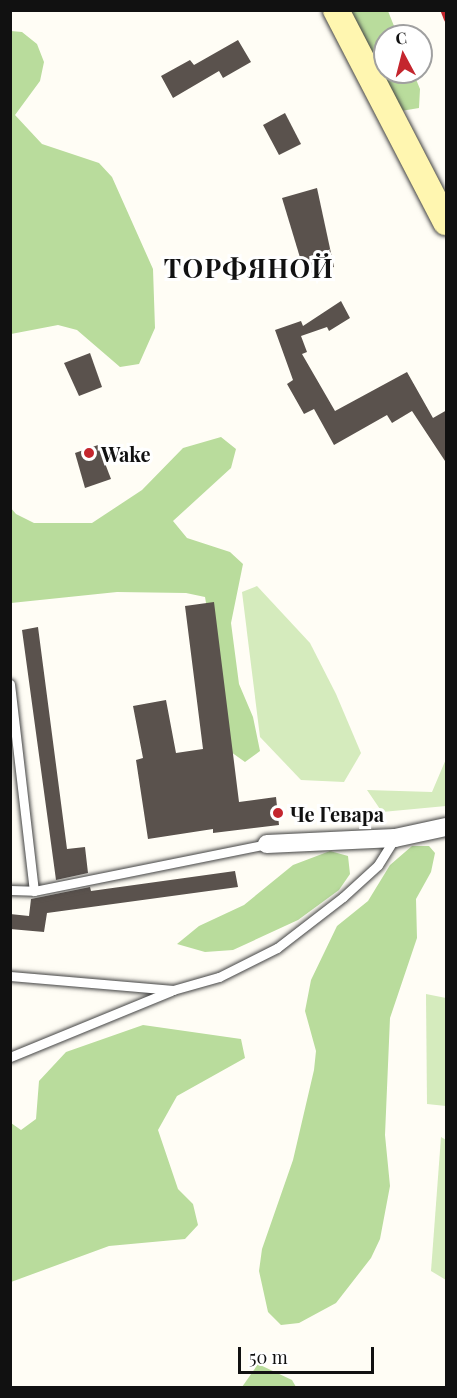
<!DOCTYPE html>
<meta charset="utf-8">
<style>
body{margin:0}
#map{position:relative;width:457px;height:1398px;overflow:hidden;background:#fffdf5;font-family:"Playfair Display",serif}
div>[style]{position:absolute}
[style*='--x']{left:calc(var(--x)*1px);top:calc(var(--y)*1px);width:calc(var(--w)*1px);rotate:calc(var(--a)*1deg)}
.green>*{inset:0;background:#d5ebbd}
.forest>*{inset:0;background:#b9dc9c}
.building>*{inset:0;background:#5a524d}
.roads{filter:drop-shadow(0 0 2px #444) drop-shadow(0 0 2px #444)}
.lane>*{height:9px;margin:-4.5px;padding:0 4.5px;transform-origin:4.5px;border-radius:4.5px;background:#fff}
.street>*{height:18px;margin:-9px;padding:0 9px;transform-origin:9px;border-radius:9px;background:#fff}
.secondary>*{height:26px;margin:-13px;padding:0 13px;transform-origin:13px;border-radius:13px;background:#fff6b0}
.rail>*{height:4.5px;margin:-2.25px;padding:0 2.25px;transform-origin:2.25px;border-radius:2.25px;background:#c4262e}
.dots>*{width:16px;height:16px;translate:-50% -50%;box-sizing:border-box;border:3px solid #fff;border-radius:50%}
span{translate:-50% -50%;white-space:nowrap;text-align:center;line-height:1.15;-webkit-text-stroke:6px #fff;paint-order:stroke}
.poi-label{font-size:20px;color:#111;font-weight:700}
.left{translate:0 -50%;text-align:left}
.district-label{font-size:26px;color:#111;font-weight:700;letter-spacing:1.5px}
.frame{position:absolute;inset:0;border:12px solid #111;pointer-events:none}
.north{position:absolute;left:373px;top:24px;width:60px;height:60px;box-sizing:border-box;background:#fff;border:2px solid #a0a0a0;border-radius:50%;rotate:353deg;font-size:16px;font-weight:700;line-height:24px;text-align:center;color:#111}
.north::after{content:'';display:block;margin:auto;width:21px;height:27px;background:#c4262e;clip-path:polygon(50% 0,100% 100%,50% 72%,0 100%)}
.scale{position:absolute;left:238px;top:1347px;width:136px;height:27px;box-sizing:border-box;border:3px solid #111;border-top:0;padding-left:8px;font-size:18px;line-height:21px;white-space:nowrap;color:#111;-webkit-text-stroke:4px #fff;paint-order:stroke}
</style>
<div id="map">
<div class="green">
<i style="clip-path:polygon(257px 586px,310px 643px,336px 694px,361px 753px,344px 782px,301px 780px,260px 737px,242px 592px)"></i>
<i style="clip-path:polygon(446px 759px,446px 806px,382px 812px,367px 790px,432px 792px)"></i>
<i style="clip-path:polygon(426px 994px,446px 998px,446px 1106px,427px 1104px)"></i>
<i style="clip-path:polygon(441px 1137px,446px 1140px,446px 1280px,431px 1271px)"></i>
</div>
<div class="forest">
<i style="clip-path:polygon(348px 11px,388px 11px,398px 36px,385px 36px,385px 72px,413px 72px,420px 89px,419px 108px,401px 111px)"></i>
<i style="clip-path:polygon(11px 31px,22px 32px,37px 44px,44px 62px,40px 81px,15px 115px,42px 144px,99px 163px,112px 177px,153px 269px,155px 328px,139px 364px,120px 367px,77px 330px,58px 325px,11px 334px)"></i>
<i style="clip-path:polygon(221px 437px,236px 449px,231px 468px,173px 521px,187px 538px,230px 552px,243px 564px,231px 623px,239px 684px,253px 717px,260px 751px,245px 762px,231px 752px,205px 597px,186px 593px,117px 592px,11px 603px,10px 507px,16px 514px,34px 523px,92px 523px,142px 490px,183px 448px)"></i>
<i style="clip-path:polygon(412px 846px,429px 846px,435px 853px,431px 872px,416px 899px,417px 938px,390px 1018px,385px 1135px,390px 1186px,380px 1239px,371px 1258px,336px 1303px,299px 1323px,281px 1325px,268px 1312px,259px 1271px,262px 1249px,293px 1160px,314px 1070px,316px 1051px,305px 1011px,311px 980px,337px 926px,368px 901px,390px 865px)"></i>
<i style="clip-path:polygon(330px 851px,348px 856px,350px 874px,339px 890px,298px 920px,233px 950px,205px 952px,177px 944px,199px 926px,244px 905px,293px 865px)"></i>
<i style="clip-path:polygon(143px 1025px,241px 1039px,245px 1058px,177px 1096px,158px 1130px,178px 1189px,193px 1204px,198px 1225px,185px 1239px,109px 1246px,11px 1282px,11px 1123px,21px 1130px,36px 1119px,39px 1081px,66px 1052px)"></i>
<i style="clip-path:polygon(258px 1364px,292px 1380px,296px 1387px,242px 1387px)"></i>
</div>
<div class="building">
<i style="clip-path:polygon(238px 40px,251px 62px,223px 78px,219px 71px,173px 98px,161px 76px,190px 60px,194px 65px)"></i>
<i style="clip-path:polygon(285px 113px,301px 144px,279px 155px,263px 125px)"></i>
<i style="clip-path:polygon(317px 188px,334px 267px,305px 274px,282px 198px)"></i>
<i style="clip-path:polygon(341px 301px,350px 318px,329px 331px,327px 327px,301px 336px,307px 352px,302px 354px,335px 411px,407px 372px,433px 418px,447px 410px,447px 464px,412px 411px,392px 423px,387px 415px,334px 445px,314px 409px,304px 414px,287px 384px,293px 380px,275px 330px,301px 321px,303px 326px)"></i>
<i style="clip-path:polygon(90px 353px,102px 387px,79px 396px,64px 363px)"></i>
<i style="clip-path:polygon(98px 445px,111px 479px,85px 488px,75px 453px)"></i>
<i style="clip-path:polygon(214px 602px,239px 802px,276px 797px,279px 825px,213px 833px,213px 829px,148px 839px,136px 760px,143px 758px,133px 706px,166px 700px,176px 753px,203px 749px,185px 606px)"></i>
<i style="clip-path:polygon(38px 627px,67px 849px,85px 847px,88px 873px,56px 880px,22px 630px)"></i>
<i style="clip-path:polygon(235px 871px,238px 887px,47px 913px,44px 932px,10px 929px,10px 914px,29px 916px,31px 899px,90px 887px,91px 891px)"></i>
</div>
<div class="roads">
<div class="lane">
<i style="--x:10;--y:684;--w:208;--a:83.4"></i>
<i style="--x:10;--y:890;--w:24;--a:2"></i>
<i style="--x:34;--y:891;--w:238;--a:-11.4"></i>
<i style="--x:10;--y:976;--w:164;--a:4.9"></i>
<i style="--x:173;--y:990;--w:48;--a:-15.8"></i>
<i style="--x:219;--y:977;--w:65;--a:-26.6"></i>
<i style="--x:277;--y:948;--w:83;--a:-37.7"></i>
<i style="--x:343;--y:897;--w:47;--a:-42.4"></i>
<i style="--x:378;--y:865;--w:32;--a:-58"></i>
<i style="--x:10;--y:1057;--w:174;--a:-22.3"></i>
</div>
<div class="street">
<i style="--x:267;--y:844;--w:128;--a:-2.7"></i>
<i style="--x:395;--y:838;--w:52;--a:-12.2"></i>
</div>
<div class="secondary">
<i style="--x:336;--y:10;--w:239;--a:62.6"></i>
</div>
</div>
<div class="rail">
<i style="--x:443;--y:10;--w:9;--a:69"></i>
</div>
<div class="dots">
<i style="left:89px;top:453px;background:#c4262e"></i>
<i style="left:278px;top:813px;background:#c4262e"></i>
</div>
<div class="poi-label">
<span class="left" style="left:101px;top:453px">Wake</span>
<span class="left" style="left:290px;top:813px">Че Гевара</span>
</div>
<div class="district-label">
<span style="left:249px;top:268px">ТОРФЯНОЙ</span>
</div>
<div class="frame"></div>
<div class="north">С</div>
<div class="scale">50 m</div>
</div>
